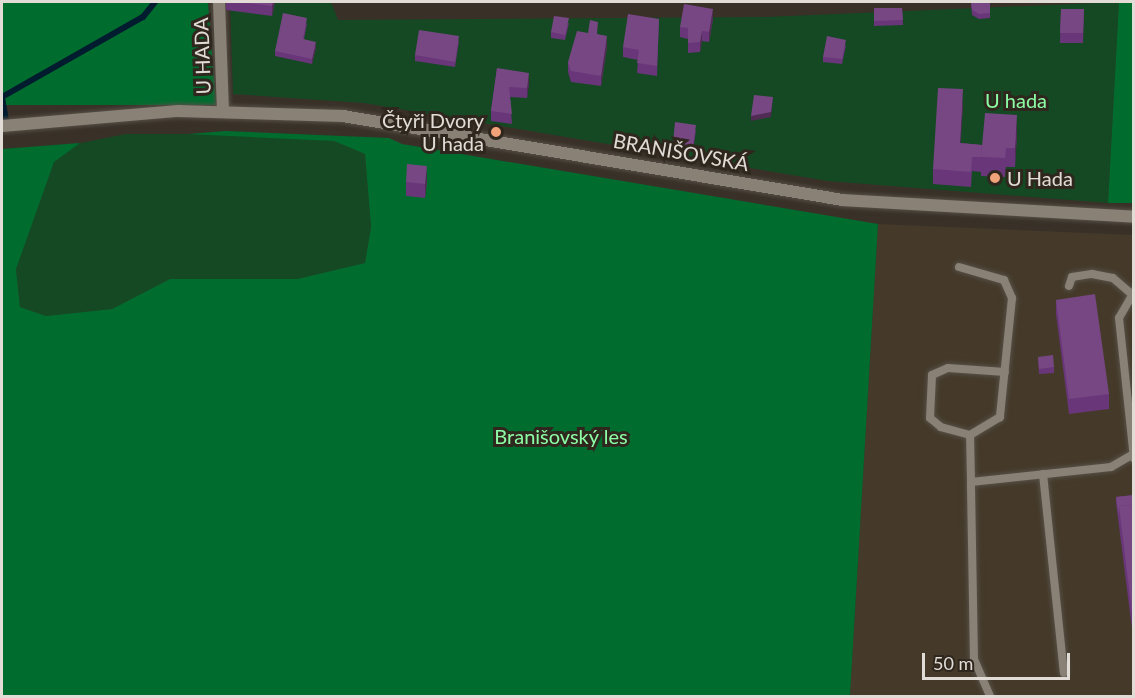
<!DOCTYPE html>
<meta charset="utf-8">
<style>
body{margin:0}
#map{position:relative;width:1135px;height:698px;overflow:hidden;background:#393128;font-family:Lato,sans-serif}
div>[style]{position:absolute}
[style*='--x']{left:calc(var(--x)*1px);top:calc(var(--y)*1px);width:calc(var(--w)*1px);rotate:calc(var(--a)*1deg)}
.built>*{inset:0;background:#453a2a}
.green>*{inset:0;background:#144923}
.forest>*{inset:0;background:#006c2e}
.stream>*{height:6px;margin:-3px;padding:0 3px;transform-origin:3px;border-radius:3px;background:#001c2e}
.roads{filter:drop-shadow(0 0 2px #565047) drop-shadow(0 0 2px #565047)}
.service>*{height:8px;margin:-4px;padding:0 4px;transform-origin:4px;border-radius:4px;background:#898176}
.minor>*{height:12px;margin:-6px;padding:0 6px;transform-origin:6px;border-radius:6px;background:#898176}
.tertiary>*{height:12px;margin:-6px;padding:0 6px;transform-origin:6px;border-radius:6px;background:#898176}
.wall>*{inset:0;background:#693679}
.shaded-wall>*{inset:0;background:#502c54}
.building>*{inset:0;background:#764783}
.dots>*{width:16px;height:16px;translate:-50% -50%;box-sizing:border-box;border:3px solid #2f271e;border-radius:50%}
span{translate:-50% -50%;white-space:nowrap;text-align:center;line-height:1.15;-webkit-text-stroke:6px #2f271e;paint-order:stroke}
.street-label{font-size:20px;color:#e1dcd6}
.park-label{font-size:20px;color:#8cfda5}
.poi-label{font-size:20px;color:#e1dcd6}
.right{translate:-100% -50%;text-align:right}
.left{translate:0 -50%;text-align:left}
.frame{position:absolute;inset:0;border:3px solid #e1dcd6;pointer-events:none}
.scale{position:absolute;left:922px;top:653px;width:148px;height:27px;box-sizing:border-box;border:3px solid #e1dcd6;border-top:0;padding-left:8px;font-size:18px;line-height:21px;white-space:nowrap;color:#e1dcd6;-webkit-text-stroke:4px #2f271e;paint-order:stroke}
</style>
<div id="map">
<div class="built">
<i style="clip-path:polygon(878px 224px,1133px 235px,1133px 696px,850px 696px)"></i>
</div>
<div class="green">
<i style="clip-path:polygon(230px 2px,331px 2px,338px 20px,766px 17px,1119px 2px,1108px 203px,828px 181px,364px 103px,233px 94px)"></i>
<i style="clip-path:polygon(254px 134px,334px 141px,365px 154px,371px 227px,365px 263px,297px 279px,170px 279px,112px 309px,46px 316px,20px 307px,16px 269px,22px 241px,54px 162px,76px 144px,126px 134px)"></i>
</div>
<div class="forest">
<i style="clip-path:polygon(2px 2px,208px 2px,216px 105px,2px 105px)"></i>
<i style="clip-path:polygon(1119px 2px,1133px 2px,1133px 203px,1108px 203px)"></i>
<i style="clip-path:polygon(226px 131px,389px 138px,402px 144px,878px 224px,850px 696px,2px 696px,2px 149px,80px 143px,54px 162px,16px 269px,20px 307px,46px 316px,112px 309px,170px 279px,297px 279px,365px 263px,371px 227px,365px 154px,334px 141px,188px 134px)"></i>
</div>
<div class="stream">
<i style="--x:7;--y:126;--w:29;--a:-100"></i>
<i style="--x:2;--y:97;--w:162;--a:-29.6"></i>
<i style="--x:143;--y:17;--w:19;--a:-51"></i>
</div>
<div class="roads">
<div class="service">
<i style="--x:959;--y:267;--w:47;--a:16.1"></i>
<i style="--x:1004;--y:280;--w:20;--a:66"></i>
<i style="--x:1012;--y:298;--w:120;--a:95.8"></i>
<i style="--x:1000;--y:417;--w:35;--a:149"></i>
<i style="--x:1069;--y:286;--w:9;--a:-72"></i>
<i style="--x:1072;--y:277;--w:20;--a:-9"></i>
<i style="--x:1092;--y:274;--w:21;--a:11"></i>
<i style="--x:1113;--y:278;--w:23;--a:41"></i>
<i style="--x:1134;--y:292;--w:30;--a:120"></i>
<i style="--x:1119;--y:318;--w:141;--a:83.9"></i>
<i style="--x:1043;--y:474;--w:200;--a:84"></i>
<i style="--x:971;--y:482;--w:47;--a:-91.2"></i>
<i style="--x:970;--y:435;--w:30;--a:-165"></i>
<i style="--x:941;--y:427;--w:14;--a:-141"></i>
<i style="--x:930;--y:418;--w:43;--a:-87.3"></i>
<i style="--x:932;--y:375;--w:17;--a:-24"></i>
<i style="--x:948;--y:368;--w:57;--a:4"></i>
<i style="--x:990;--y:696;--w:40;--a:-113.4"></i>
<i style="--x:974;--y:659;--w:177;--a:-91"></i>
<i style="--x:971;--y:482;--w:141;--a:-6.1"></i>
<i style="--x:1111;--y:467;--w:22;--a:-30"></i>
</div>
<div class="minor">
<i style="--x:219;--y:2;--w:108;--a:87.9"></i>
</div>
<div class="tertiary">
<i style="--x:2;--y:126;--w:177;--a:-4.9"></i>
<i style="--x:178;--y:111;--w:165;--a:1.7"></i>
<i style="--x:343;--y:116;--w:507;--a:9.54"></i>
<i style="--x:843;--y:200;--w:291;--a:3.3"></i>
</div>
</div>
<div class="wall">
<i style="clip-path:polygon(226px 2px,275px 2px,272px 16px,226px 10px)"></i>
<i style="clip-path:polygon(971px 2px,990px 2px,990px 18px,979px 19px,972px 15px)"></i>
<i style="clip-path:polygon(874px 8px,902px 8px,903px 25px,874px 26px)"></i>
<i style="clip-path:polygon(1061px 9px,1084px 9px,1083px 43px,1060px 43px)"></i>
<i style="clip-path:polygon(659px 19px,657px 76px,637px 73px,638px 60px,623px 57px,623px 47px)"></i>
<i style="clip-path:polygon(713px 19px,709px 42px,702px 41px,700px 52px,688px 53px,688px 39px,680px 37px,680px 27px)"></i>
<i style="clip-path:polygon(307px 23px,304px 39px,316px 47px,312px 64px,275px 56px,275px 51px)"></i>
<i style="clip-path:polygon(569px 23px,565px 40px,551px 38px,551px 32px)"></i>
<i style="clip-path:polygon(598px 34px,607px 46px,601px 86px,571px 82px,568px 72px,568px 62px)"></i>
<i style="clip-path:polygon(459px 41px,455px 67px,415px 61px,415px 55px)"></i>
<i style="clip-path:polygon(846px 45px,842px 64px,823px 62px,823px 57px)"></i>
<i style="clip-path:polygon(497px 68px,529px 83px,527px 98px,510px 97px,512px 124px,491px 121px,491px 111px)"></i>
<i style="clip-path:polygon(963px 104px,960px 143px,982px 145px,1017px 134px,1015px 167px,1006px 167px,1005px 177px,981px 176px,981px 172px,972px 171px,971px 187px,933px 184px,933px 169px)"></i>
<i style="clip-path:polygon(696px 130px,693px 151px,673px 148px,673px 143px)"></i>
<i style="clip-path:polygon(427px 181px,425px 198px,406px 196px,406px 182px)"></i>
<i style="clip-path:polygon(1056px 300px,1109px 394px,1109px 409px,1069px 414px,1056px 314px)"></i>
<i style="clip-path:polygon(1038px 357px,1054px 367px,1054px 373px,1039px 374px)"></i>
<i style="clip-path:polygon(1134px 495px,1134px 645px,1116px 502px,1116px 497px)"></i>
</div>
<div class="shaded-wall">
<i style="clip-path:polygon(273px 2px,275px 2px,272px 16px,272px 6px)"></i>
<i style="clip-path:polygon(713px 9px,713px 19px,709px 42px,709px 32px)"></i>
<i style="clip-path:polygon(702px 31px,702px 41px,700px 52px,700px 42px)"></i>
<i style="clip-path:polygon(607px 36px,607px 46px,601px 86px,601px 76px)"></i>
<i style="clip-path:polygon(316px 42px,316px 47px,312px 64px,312px 59px)"></i>
<i style="clip-path:polygon(529px 73px,529px 83px,527px 98px,527px 88px)"></i>
<i style="clip-path:polygon(963px 89px,963px 104px,960px 158px,960px 143px)"></i>
<i style="clip-path:polygon(773px 97px,771px 117px,751px 121px,751px 116px)"></i>
<i style="clip-path:polygon(1017px 115px,1017px 134px,1015px 167px,1015px 148px)"></i>
<i style="clip-path:polygon(427px 166px,427px 181px,425px 198px,425px 184px)"></i>
</div>
<div class="building">
<i style="clip-path:polygon(239px 2px,273px 2px,272px 6px)"></i>
<i style="clip-path:polygon(971px 2px,990px 2px,990px 13px,979px 14px,972px 10px)"></i>
<i style="clip-path:polygon(684px 4px,713px 9px,709px 32px,702px 31px,700px 42px,688px 43px,688px 28px,680px 27px)"></i>
<i style="clip-path:polygon(874px 8px,902px 8px,903px 20px,874px 21px)"></i>
<i style="clip-path:polygon(1061px 9px,1084px 9px,1083px 33px,1060px 33px)"></i>
<i style="clip-path:polygon(283px 13px,307px 18px,303px 39px,316px 42px,312px 59px,275px 51px)"></i>
<i style="clip-path:polygon(628px 14px,659px 19px,657px 66px,637px 63px,639px 50px,623px 47px)"></i>
<i style="clip-path:polygon(554px 16px,569px 18px,565px 35px,551px 32px)"></i>
<i style="clip-path:polygon(590px 20px,598px 22px,597px 34px,607px 36px,601px 76px,571px 71px,568px 62px,577px 31px,588px 33px)"></i>
<i style="clip-path:polygon(419px 30px,459px 36px,455px 62px,415px 55px)"></i>
<i style="clip-path:polygon(827px 36px,846px 40px,842px 59px,823px 57px)"></i>
<i style="clip-path:polygon(497px 68px,529px 73px,527px 88px,509px 87px,512px 114px,491px 111px)"></i>
<i style="clip-path:polygon(938px 88px,963px 89px,960px 143px,982px 145px,981px 157px,972px 157px,971px 172px,933px 169px)"></i>
<i style="clip-path:polygon(754px 95px,773px 97px,771px 112px,751px 116px)"></i>
<i style="clip-path:polygon(985px 113px,1017px 115px,1015px 148px,1006px 148px,1005px 158px,981px 157px)"></i>
<i style="clip-path:polygon(675px 122px,696px 125px,693px 145px,673px 143px)"></i>
<i style="clip-path:polygon(407px 164px,427px 166px,425px 184px,406px 182px)"></i>
<i style="clip-path:polygon(1095px 294px,1109px 394px,1069px 399px,1056px 300px)"></i>
<i style="clip-path:polygon(1053px 355px,1054px 367px,1039px 369px,1038px 357px)"></i>
<i style="clip-path:polygon(1134px 495px,1134px 505px,1119px 506px,1119px 516px,1116px 497px)"></i>
<i style="clip-path:polygon(1134px 505px,1134px 630px,1119px 506px)"></i>
</div>
<div class="dots">
<i style="left:496px;top:132px;background:#f0a278"></i>
<i style="left:995px;top:178px;background:#f0a278"></i>
</div>
<div class="street-label">
<span style="left:202px;top:56px;rotate:-92deg">U HADA</span>
<span style="left:681px;top:152px;rotate:10deg">BRANIŠOVSKÁ</span>
</div>
<div class="park-label">
<span style="left:1016px;top:100px">U hada</span>
<span style="left:561px;top:436px">Branišovský les</span>
</div>
<div class="poi-label">
<span class="right" style="left:484px;top:132px">Čtyři Dvory<br>U hada</span>
<span class="left" style="left:1007px;top:178px">U Hada</span>
</div>
<div class="frame"></div>
<div class="scale">50 m</div>
</div>
